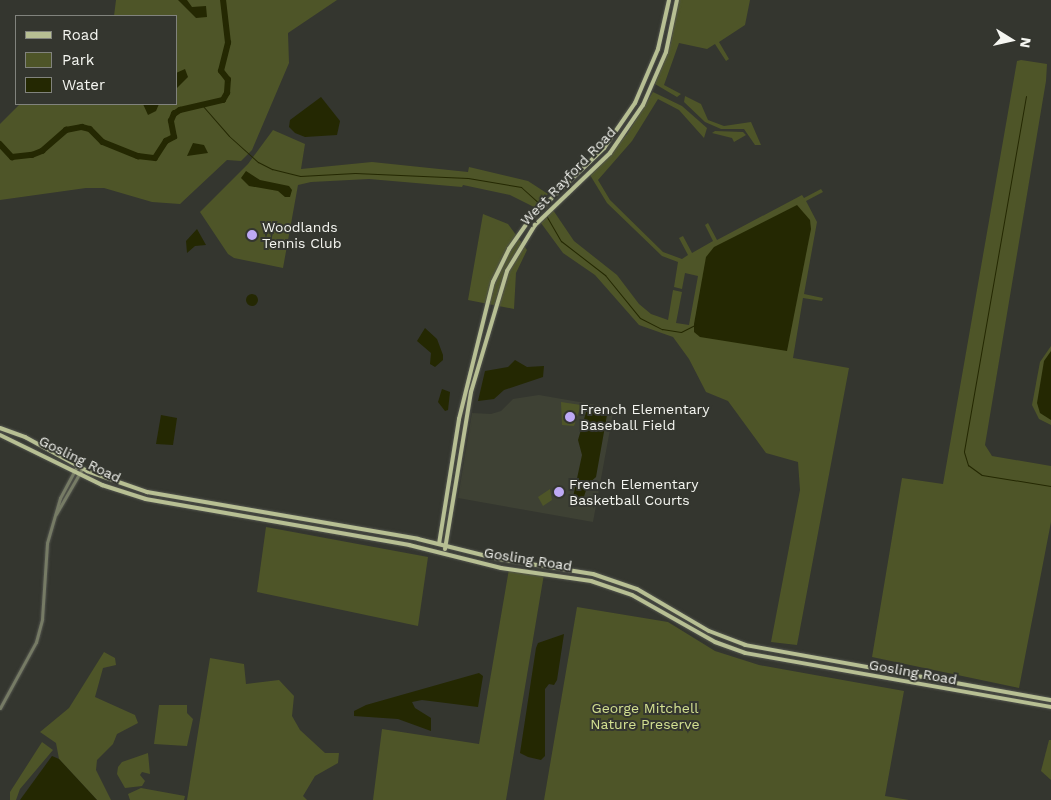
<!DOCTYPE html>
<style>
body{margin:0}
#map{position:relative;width:1051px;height:800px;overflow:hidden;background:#34362f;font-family:"Work Sans",sans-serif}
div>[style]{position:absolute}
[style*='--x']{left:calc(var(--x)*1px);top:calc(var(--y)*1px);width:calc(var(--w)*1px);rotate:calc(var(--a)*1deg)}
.built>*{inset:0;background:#3e4134}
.green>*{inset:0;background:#4e5528}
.round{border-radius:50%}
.water>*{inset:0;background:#242802}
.stream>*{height:1px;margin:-0.5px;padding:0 0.5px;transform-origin:0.5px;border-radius:0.5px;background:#242802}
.river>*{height:5.5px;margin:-2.75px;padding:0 2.75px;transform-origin:2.75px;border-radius:2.75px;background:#242802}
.roads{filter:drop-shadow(0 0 1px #53554e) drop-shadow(0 0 1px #53554e)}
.minor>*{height:3px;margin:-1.5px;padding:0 1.5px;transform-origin:1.5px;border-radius:1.5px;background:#767b65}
.major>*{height:4px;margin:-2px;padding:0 2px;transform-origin:2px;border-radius:2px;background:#b7bf93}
.dots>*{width:14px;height:14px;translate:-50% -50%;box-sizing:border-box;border:2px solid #34362f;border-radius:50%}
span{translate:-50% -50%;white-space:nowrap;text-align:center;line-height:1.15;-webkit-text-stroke:4px #34362f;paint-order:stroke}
.street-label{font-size:14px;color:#f5f6f1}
.poi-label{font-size:14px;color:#f5f6f1}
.left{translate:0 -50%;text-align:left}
.park-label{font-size:14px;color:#d3e091}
.legend{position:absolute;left:15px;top:15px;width:162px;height:90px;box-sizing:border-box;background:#34362f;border:1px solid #81837d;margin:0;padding:6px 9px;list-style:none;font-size:15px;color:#f5f6f1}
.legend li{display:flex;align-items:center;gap:10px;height:25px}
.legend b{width:25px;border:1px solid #81837d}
.north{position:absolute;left:986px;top:15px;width:50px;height:50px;-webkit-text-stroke:4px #34362f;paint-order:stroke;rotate:100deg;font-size:14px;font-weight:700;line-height:20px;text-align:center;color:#f5f6f1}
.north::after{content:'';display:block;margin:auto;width:18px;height:22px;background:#f5f6f1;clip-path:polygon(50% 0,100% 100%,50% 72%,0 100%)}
</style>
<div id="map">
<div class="built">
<i style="clip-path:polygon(539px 395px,614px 408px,593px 522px,458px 498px,472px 413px,491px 414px,501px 411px,513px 399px)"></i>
</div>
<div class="green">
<i style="clip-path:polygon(116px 0,337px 0,288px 33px,289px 63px,252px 150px,241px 161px,227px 160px,180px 204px,152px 202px,104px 188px,86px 188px,0 200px,0 124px,20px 104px,176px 104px,176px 16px,114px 16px)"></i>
<i style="clip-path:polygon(678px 0,750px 0,745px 25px,719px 42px,729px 59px,726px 61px,715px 44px,707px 49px,679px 43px,664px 85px,681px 94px,677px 97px,655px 84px,671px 42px)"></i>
<i style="clip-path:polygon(1021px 60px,1047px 64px,1046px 81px,985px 445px,992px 456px,1051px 466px,1051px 522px,1019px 688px,872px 657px,902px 478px,943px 484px,1017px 61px)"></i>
<i style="clip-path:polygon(653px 92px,682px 106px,707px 128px,704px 138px,679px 110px,658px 99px,632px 141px,598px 180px,610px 200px,663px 252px,682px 259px,688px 255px,679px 238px,683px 236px,692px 253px,713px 241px,705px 225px,708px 223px,717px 240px,802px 195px,804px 198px,821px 189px,823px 192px,806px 201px,817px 222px,804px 294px,823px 298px,822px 301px,803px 298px,793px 358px,849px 368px,797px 645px,771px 642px,800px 490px,798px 462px,766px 453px,728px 401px,706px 392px,689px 359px,673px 337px,639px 325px,595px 275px,563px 253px,541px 223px,553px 210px,574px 241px,617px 275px,639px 304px,651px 314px,668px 320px,673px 290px,682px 292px,676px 323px,689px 325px,698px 276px,685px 273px,682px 289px,674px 287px,678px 262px,662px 256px,607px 203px,590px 175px,627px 134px)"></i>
<i style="clip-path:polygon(685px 96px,701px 104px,708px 120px,724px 126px,751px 122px,761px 145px,755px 145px,744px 129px,721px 129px,705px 122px,684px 102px)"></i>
<i style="clip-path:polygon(273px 130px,305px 144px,301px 169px,372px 162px,468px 172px,469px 167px,528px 181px,548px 194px,534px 207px,510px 195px,463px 185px,462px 187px,369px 179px,311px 182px,298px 185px,283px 268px,234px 258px,228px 254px,200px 212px,248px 164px)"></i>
<i style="clip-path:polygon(715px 131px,743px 132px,746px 135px,734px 142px,732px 138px,712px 133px)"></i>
<i style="clip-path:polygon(483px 214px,508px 224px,527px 250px,516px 273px,514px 309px,468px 300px)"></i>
<i style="clip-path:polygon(1051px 346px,1051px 425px,1039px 419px,1032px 405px,1040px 362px)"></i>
<i style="clip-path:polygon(561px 402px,581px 405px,574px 426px,562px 425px)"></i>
<i class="round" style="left:553px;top:486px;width:12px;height:12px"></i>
<i style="clip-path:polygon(550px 489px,552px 500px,543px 506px,538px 497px)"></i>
<i style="clip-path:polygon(266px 527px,428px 557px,418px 626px,257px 592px)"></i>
<i style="clip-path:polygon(509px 569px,544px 574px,506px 800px,373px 800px,382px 729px,479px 744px)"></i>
<i style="clip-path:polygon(577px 607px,668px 622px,715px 651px,759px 665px,904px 691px,885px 796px,909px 800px,544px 800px)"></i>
<i style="clip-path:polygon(104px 652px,115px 658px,116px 665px,103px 668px,95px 697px,135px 715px,138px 723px,117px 734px,113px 744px,97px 760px,96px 770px,111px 800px,97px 800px,59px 759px,56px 743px,40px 732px,69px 708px)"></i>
<i style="clip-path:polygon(210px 658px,244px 664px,246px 684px,279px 680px,294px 696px,292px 716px,300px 730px,325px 753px,339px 753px,338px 763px,315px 776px,303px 796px,307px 800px,187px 800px)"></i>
<i style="clip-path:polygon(159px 705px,187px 705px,187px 713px,193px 719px,187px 746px,154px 744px)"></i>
<i style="clip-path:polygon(1049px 740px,1051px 740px,1051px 780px,1041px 771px)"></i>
<i style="clip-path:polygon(42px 742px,53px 750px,20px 789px,16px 800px,10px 800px,10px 792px)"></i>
<i style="clip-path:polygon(148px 753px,150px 774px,142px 772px,140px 775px,145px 781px,142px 786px,125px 788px,117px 774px,118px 767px,122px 762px)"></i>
<i style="clip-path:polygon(141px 788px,185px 796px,184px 800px,130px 800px,128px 794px)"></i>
</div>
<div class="water">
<i style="clip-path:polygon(178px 0,187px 0,192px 7px,206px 6px,207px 17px,196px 18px)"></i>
<i style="clip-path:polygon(185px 69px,188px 77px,176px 89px,176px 73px)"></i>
<i style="clip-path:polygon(321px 97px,340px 121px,337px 135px,305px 137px,295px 133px,289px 127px,290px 120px)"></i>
<i style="clip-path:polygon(143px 104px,159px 104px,156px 111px,148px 115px)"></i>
<i style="clip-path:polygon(193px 143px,204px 145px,208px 153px,187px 156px)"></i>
<i style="clip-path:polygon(246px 171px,260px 180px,289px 186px,292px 190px,290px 197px,285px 197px,278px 191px,249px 186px,241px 178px)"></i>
<i style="clip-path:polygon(797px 205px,810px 220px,811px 229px,787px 351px,700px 337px,694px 332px,694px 324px,706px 257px,714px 247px)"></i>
<i style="clip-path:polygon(197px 229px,206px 245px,195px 246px,187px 253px,186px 241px)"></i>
<i class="round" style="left:246px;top:294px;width:12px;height:12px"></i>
<i style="clip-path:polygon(425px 328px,437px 339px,443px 355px,443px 360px,435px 367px,430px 364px,431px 353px,417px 341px)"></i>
<i style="clip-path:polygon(1051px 351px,1051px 420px,1040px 413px,1037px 403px,1044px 361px)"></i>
<i style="clip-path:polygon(515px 360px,527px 367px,544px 366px,543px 377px,504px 390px,494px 399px,478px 401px,485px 371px,508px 367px)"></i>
<i style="clip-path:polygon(442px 389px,450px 392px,448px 410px,445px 411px,438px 402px)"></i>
<i style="clip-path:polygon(587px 409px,607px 415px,596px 477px,588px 484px,581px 506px,572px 502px,582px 455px,578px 440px)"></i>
<i style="clip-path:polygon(161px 415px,177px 418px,173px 445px,156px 444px)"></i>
<i style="clip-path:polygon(564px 634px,557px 680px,554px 685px,549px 684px,545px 689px,545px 756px,541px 760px,528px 757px,520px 753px,536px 648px,538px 643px)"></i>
<i style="clip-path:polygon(479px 673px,483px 676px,478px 707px,422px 700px,412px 702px,415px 708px,431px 718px,431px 731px,398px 719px,354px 716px,354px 711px,366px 705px)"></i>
<i style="clip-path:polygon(52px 756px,59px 759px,97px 800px,20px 800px)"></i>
</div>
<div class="stream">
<i style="--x:1026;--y:96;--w:361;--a:99.9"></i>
<i style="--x:964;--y:452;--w:14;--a:73"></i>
<i style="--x:968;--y:465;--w:17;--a:36"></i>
<i style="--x:982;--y:475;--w:70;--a:9.1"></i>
<i style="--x:202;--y:105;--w:41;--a:48.9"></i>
<i style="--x:229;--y:136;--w:39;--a:42"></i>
<i style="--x:258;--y:162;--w:16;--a:27"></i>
<i style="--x:272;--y:169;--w:29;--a:14"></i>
<i style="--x:300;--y:176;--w:55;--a:-3.1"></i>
<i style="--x:355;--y:173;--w:113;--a:2.5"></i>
<i style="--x:468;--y:178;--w:54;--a:9.6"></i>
<i style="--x:521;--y:187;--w:24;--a:42"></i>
<i style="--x:547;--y:217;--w:28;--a:60"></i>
<i style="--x:561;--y:241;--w:56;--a:37.7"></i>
<i style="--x:605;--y:275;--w:55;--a:50.9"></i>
<i style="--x:640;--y:318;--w:25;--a:27"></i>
<i style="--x:662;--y:329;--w:19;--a:9"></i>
<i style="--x:681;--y:332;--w:16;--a:-27"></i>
</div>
<div class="river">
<i style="--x:0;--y:144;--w:18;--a:47"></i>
<i style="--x:12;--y:157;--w:20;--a:-6"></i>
<i style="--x:32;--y:155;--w:11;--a:-22"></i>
<i style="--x:42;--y:151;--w:32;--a:-41"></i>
<i style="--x:66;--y:130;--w:16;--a:-11"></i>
<i style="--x:82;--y:127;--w:8;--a:14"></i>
<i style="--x:90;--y:129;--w:18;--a:45"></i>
<i style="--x:103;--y:142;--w:38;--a:22"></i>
<i style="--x:138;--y:156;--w:17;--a:7"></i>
<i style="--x:155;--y:158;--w:20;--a:-57"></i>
<i style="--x:166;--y:141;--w:9;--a:-27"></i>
<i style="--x:174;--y:137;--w:16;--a:-101"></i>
<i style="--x:171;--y:121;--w:8;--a:-67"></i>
<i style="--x:174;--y:114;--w:7;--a:-34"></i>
<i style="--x:180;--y:110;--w:44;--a:-13.1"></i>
<i style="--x:223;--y:100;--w:8;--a:-60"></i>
<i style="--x:227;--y:93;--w:13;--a:-86"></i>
<i style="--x:228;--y:80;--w:11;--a:-128"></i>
<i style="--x:221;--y:71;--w:29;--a:-76"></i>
<i style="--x:228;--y:43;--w:43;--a:-96.6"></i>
</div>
<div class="roads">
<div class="minor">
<i style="--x:56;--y:514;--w:52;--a:-60"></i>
<i style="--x:0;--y:708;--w:75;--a:-61.4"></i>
<i style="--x:36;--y:642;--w:24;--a:-75"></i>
<i style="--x:42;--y:619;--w:76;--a:-86.2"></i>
<i style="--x:47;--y:543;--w:47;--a:-73.9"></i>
<i style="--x:60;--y:498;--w:36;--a:-62"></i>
</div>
<div class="major">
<i style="--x:0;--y:428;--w:27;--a:20"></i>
<i style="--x:25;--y:437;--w:71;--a:28.7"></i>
<i style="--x:87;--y:471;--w:64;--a:19.3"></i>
<i style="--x:147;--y:492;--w:275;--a:9.8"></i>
<i style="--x:418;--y:539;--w:83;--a:13.9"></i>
<i style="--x:499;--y:559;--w:95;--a:9.1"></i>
<i style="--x:593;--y:574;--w:46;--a:18.8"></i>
<i style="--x:637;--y:589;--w:83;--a:30.3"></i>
<i style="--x:709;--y:631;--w:39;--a:21"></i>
<i style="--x:745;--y:645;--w:311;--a:10.2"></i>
<i style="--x:0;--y:435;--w:114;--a:26.1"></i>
<i style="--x:102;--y:485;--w:46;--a:17.7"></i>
<i style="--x:146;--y:499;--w:267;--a:9.9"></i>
<i style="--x:409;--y:545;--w:95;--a:14"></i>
<i style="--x:501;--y:568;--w:91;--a:8.2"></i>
<i style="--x:591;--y:581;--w:43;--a:18.9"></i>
<i style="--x:632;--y:595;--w:95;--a:29.5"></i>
<i style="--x:715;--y:642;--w:32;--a:20"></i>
<i style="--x:745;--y:653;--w:311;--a:10"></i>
<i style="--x:439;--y:544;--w:127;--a:-80.9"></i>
<i style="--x:459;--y:419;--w:141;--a:-76.1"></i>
<i style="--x:493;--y:282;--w:37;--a:-64"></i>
<i style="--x:509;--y:249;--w:37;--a:-55"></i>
<i style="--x:530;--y:219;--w:103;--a:-43.8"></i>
<i style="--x:604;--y:148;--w:55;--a:-55.4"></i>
<i style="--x:635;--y:103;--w:59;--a:-66.9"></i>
<i style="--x:658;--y:49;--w:50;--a:-77.3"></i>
<i style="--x:445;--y:549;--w:159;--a:-80.6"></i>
<i style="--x:471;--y:392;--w:126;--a:-73.4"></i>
<i style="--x:507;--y:271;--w:54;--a:-58.7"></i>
<i style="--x:535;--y:225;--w:104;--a:-43.8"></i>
<i style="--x:610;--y:153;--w:58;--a:-55.5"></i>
<i style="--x:643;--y:105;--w:58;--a:-66.5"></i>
<i style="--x:666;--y:52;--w:53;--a:-78.1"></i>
</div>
</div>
<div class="dots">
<i style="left:252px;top:235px;background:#bea9f5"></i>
<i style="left:570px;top:417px;background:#bea9f5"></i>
<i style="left:559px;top:492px;background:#bea9f5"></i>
</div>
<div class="street-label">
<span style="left:568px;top:176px;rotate:-46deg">West Rayford Road</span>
<span style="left:80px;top:459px;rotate:26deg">Gosling Road</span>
<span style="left:528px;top:559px;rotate:9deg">Gosling Road</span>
<span style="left:913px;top:672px;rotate:10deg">Gosling Road</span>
</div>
<div class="poi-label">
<span class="left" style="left:262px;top:235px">Woodlands<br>Tennis Club</span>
<span class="left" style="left:580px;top:417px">French Elementary<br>Baseball Field</span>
<span class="left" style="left:569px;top:492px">French Elementary<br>Basketball Courts</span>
</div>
<div class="park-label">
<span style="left:645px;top:716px">George Mitchell<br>Nature Preserve</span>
</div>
<ul class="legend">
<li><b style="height:6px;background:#b7bf93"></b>Road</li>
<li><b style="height:14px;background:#4e5528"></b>Park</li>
<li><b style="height:14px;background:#242802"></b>Water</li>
</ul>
<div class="north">N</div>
</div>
